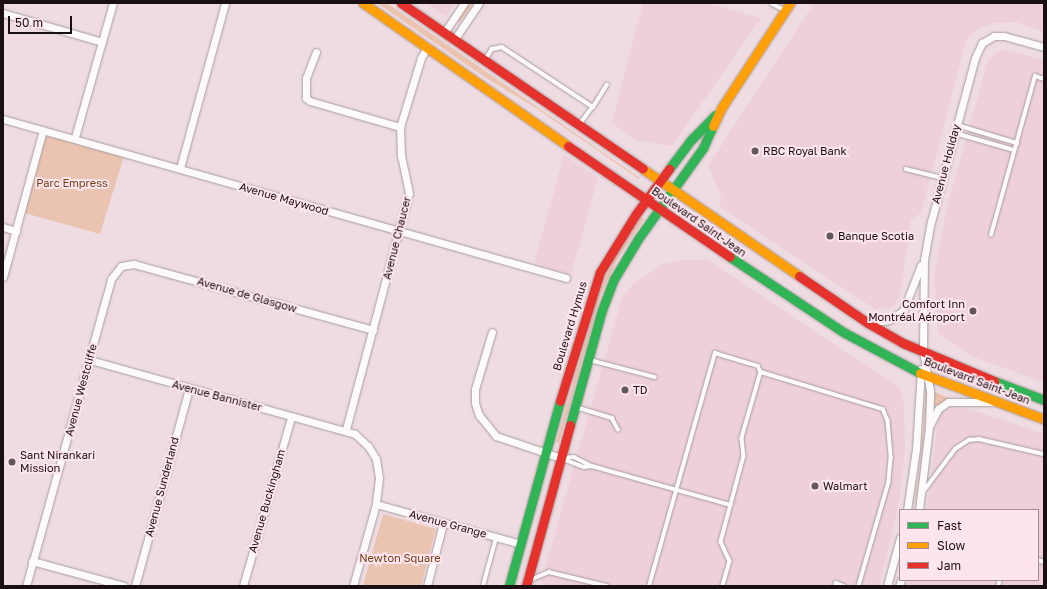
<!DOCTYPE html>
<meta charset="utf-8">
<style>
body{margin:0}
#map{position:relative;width:1047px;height:589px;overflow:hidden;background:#eedce2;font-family:"Golos Text",sans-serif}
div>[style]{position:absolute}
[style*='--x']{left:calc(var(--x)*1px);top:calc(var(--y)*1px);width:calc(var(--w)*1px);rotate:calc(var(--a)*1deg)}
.built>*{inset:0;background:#eed0da}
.green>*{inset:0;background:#eac4b0}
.roads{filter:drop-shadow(0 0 1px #a99ca0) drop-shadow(0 0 1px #a99ca0)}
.lane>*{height:3.5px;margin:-1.75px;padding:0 1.75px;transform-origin:1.75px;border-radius:1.75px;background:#fcfafb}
.street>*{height:7px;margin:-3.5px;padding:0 3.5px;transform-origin:3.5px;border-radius:3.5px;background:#fcfafb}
.fast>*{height:9px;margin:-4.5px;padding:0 4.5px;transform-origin:4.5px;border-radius:4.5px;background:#30b455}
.slow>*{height:9px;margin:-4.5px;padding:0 4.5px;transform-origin:4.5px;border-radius:4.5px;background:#ff9f0a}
.jam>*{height:9px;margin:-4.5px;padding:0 4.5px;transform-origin:4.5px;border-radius:4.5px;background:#e5322d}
.dots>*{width:11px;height:11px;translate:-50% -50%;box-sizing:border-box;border:2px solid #fee4ec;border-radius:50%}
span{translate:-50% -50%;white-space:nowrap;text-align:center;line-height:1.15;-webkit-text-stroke:4px #fee4ec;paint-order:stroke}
.poi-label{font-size:11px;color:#1a1013}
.left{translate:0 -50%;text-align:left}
.right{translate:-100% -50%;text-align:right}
.street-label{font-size:11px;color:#1a1013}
.park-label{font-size:11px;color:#71431c}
.frame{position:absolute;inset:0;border:4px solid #1a1013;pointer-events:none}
.legend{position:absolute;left:899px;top:509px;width:140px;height:72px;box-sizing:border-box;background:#fee4ec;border:1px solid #a38f95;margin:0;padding:5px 7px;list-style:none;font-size:12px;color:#1a1013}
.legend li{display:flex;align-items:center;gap:8px;height:20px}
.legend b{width:20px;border:1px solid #a38f95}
.scale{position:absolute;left:8px;top:16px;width:64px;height:18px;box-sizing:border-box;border:2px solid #1a1013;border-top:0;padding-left:5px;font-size:12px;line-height:14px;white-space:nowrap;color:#1a1013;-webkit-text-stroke:3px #fee4ec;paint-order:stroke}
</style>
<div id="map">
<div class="built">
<i style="clip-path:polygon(426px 3px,454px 3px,446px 17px)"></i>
<i style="clip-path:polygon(643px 3px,707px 3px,761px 18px,672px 146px,637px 141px,612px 123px)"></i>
<i style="clip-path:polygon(814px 3px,1044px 3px,1044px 32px,1016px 22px,995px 23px,980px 27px,966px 41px,921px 213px,911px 220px,900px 295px,892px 308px,875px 309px,720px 207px,721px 196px,708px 166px)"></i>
<i style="clip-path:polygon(1001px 49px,1044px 60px,1044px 382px,973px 357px,938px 333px,934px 277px,946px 211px,988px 60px)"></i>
<i style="clip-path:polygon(564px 155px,598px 177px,571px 275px,534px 263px)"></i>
<i style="clip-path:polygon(684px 260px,708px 260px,899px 387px,904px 405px,905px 448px,898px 508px,879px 586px,540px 586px,622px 298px,632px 285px,663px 264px)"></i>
<i style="clip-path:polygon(951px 407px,972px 410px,1044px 434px,1044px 586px,907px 586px,908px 580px,1038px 580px,1038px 510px,927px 510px,938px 419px,941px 412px)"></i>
</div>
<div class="green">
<i style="clip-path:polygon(377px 3px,387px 3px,640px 178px,639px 179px,536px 108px,486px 78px)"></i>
<i style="clip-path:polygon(468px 3px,474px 3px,459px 23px,457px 19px)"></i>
<i style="clip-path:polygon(43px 130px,125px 153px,100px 234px,21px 212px)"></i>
<i style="clip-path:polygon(677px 209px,726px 242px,725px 244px,676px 210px)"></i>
<i style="clip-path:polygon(641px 217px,644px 219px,618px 258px,601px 294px,559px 443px,556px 442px,601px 286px,619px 250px)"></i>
<i style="clip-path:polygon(926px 389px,927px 397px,920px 478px,913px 510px,920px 469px)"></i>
<i style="clip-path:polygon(932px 391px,949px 398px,934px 407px)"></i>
<i style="clip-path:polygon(383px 514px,436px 529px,421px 586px,363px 586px)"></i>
</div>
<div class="roads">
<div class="lane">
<i style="--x:771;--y:3;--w:15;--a:28"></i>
<i style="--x:485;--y:60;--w:13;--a:-58"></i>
<i style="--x:492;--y:49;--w:10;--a:-11"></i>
<i style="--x:502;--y:47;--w:109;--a:33.4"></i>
<i style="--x:593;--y:107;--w:21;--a:127"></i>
<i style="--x:593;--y:107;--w:26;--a:-58"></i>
<i style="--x:957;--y:125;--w:63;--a:16.7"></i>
<i style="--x:955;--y:133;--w:61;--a:16.1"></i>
<i style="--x:906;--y:169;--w:37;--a:14"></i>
<i style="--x:991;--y:235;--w:165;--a:-74.5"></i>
<i style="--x:1035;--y:76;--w:9;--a:18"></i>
<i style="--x:590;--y:360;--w:67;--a:14.7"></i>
<i style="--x:761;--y:372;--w:127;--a:16.9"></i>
<i style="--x:883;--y:409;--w:13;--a:67"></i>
<i style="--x:888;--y:421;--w:37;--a:85"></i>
<i style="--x:891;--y:458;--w:24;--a:95"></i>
<i style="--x:889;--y:482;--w:108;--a:106.1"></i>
<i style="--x:576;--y:407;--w:38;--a:17"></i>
<i style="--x:612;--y:418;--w:13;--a:61"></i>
<i style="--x:563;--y:458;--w:11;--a:-5"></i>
<i style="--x:574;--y:457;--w:20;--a:27"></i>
<i style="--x:592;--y:466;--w:144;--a:15.7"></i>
<i style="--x:563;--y:459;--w:22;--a:21"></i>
<i style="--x:584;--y:467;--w:8;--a:-7"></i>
<i style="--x:923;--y:492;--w:54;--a:-53.3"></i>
<i style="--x:955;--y:449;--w:17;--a:-33"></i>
<i style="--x:969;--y:440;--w:10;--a:-6"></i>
<i style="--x:979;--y:439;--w:67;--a:13"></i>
<i style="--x:1038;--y:560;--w:6;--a:18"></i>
<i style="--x:530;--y:580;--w:21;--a:-23"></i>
<i style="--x:549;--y:572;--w:60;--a:13.6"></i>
<i style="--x:483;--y:586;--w:50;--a:-74.8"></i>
<i style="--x:649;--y:586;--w:242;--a:-74.2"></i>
<i style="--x:715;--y:353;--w:45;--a:16.8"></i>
<i style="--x:758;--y:366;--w:7;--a:63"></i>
<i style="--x:761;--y:372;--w:69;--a:106.1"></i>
<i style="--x:742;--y:438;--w:18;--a:84"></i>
<i style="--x:744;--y:456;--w:89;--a:105"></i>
<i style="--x:721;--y:542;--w:21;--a:65"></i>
<i style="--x:730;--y:561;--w:26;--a:106"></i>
<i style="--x:835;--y:586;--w:3;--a:-72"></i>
<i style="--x:836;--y:583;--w:9;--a:21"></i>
<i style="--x:998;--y:586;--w:6;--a:-72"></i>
</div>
<div class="street">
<i style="--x:3;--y:13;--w:103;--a:16.3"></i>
<i style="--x:444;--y:33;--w:36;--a:-56"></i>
<i style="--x:454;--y:40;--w:45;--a:-56"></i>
<i style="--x:316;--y:52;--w:28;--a:111"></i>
<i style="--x:306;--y:78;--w:20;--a:90"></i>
<i style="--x:306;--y:98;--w:5;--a:37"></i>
<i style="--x:310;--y:101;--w:94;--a:16.1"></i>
<i style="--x:3;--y:119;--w:585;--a:15.77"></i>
<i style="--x:75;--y:137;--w:139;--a:-74.2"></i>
<i style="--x:180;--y:168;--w:171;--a:-74.7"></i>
<i style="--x:3;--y:227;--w:14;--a:17"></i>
<i style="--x:3;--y:277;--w:152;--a:-74.8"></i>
<i style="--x:868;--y:323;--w:21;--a:-8"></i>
<i style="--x:889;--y:320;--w:17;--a:-33"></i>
<i style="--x:903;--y:311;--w:49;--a:-68.6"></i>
<i style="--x:492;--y:332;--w:59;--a:106.6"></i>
<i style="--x:475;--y:389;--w:14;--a:90"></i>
<i style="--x:475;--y:403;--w:13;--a:72"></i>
<i style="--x:479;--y:415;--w:27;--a:51"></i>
<i style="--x:496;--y:436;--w:69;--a:18.7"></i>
<i style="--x:90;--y:360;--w:275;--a:15.6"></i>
<i style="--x:355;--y:434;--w:18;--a:43"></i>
<i style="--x:368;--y:446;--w:15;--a:58"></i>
<i style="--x:376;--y:459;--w:19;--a:81"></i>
<i style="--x:379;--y:478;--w:26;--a:97"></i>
<i style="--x:376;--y:504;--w:85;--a:105.7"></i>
<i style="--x:930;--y:425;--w:18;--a:-63"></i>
<i style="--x:938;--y:409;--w:12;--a:-35"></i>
<i style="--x:948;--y:402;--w:43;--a:0"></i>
<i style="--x:346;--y:429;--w:244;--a:-75.1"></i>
<i style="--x:409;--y:193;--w:38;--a:-102"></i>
<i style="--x:401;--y:156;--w:29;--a:-92"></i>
<i style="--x:400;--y:127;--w:72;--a:-73.1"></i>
<i style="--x:421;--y:58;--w:13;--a:-61"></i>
<i style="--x:376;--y:504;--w:150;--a:15.4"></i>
<i style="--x:907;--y:510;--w:62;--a:-81.6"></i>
<i style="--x:916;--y:449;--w:80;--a:-86.4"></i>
<i style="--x:919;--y:510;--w:84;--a:-83.1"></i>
<i style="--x:929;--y:427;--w:36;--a:-88"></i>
<i style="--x:930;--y:391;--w:39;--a:-100"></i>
<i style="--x:923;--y:353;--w:93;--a:-89.4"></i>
<i style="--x:924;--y:260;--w:39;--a:-80"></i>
<i style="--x:931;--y:222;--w:170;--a:-75"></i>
<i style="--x:975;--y:58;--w:17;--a:-65"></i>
<i style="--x:982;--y:43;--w:14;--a:-30"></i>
<i style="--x:994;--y:36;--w:10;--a:0"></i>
<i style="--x:1004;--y:36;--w:41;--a:15.4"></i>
<i style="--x:32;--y:561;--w:95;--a:15.2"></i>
<i style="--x:26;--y:586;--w:319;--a:-74.5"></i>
<i style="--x:111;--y:279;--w:16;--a:-52"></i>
<i style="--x:121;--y:266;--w:13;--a:-9"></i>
<i style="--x:134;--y:264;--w:248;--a:15.4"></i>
<i style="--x:135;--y:586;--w:205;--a:-74.7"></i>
<i style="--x:243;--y:586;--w:176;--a:-74.1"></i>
<i style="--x:427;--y:586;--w:65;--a:-75.7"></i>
<i style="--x:887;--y:586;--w:50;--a:-74.8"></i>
<i style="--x:899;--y:586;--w:6;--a:-72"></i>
</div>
<div class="fast">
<i style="--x:669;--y:169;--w:38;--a:-53"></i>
<i style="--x:692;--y:139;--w:33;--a:-46"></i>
<i style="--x:730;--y:257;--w:138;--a:33.5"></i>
<i style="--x:845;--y:333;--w:85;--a:28.1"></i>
<i style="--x:994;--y:381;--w:53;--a:20.8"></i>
<i style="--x:570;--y:425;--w:119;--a:-74.5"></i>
<i style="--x:602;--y:310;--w:33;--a:-69"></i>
<i style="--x:614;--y:279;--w:47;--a:-59"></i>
<i style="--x:638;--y:239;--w:112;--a:-54.5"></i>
<i style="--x:703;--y:148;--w:24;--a:-66"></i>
<i style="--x:509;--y:586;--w:192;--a:-74.6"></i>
</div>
<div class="slow">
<i style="--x:363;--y:3;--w:250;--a:34.9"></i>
<i style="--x:713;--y:126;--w:21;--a:-65"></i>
<i style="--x:722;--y:107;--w:124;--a:-56.8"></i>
<i style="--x:643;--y:169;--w:189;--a:34.4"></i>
<i style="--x:920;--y:373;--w:132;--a:20.4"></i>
</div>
<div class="jam">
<i style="--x:401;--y:3;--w:293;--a:34.4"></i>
<i style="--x:568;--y:146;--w:196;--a:34.4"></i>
<i style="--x:799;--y:276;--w:83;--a:34.3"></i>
<i style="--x:868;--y:323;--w:40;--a:29.7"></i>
<i style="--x:903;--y:343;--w:99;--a:22.7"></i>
<i style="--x:560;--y:401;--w:135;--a:-72.8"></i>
<i style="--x:600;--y:272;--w:68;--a:-58.2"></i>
<i style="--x:636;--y:214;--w:56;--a:-53.7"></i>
<i style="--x:526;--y:586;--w:167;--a:-74.7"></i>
</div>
</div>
<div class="dots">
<i style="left:755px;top:151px;background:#64575b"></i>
<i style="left:830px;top:236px;background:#64575b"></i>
<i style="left:973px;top:311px;background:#64575b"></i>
<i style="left:625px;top:390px;background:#64575b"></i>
<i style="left:12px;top:462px;background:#64575b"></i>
<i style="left:815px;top:486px;background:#64575b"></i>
</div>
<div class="poi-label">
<span class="left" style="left:763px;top:151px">RBC Royal Bank</span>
<span class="left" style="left:838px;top:236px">Banque Scotia</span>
<span class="right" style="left:965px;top:311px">Comfort Inn<br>Montréal Aéroport</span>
<span class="left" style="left:633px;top:390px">TD</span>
<span class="left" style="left:20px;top:462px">Sant Nirankari<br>Mission</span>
<span class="left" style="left:823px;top:486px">Walmart</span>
</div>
<div class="street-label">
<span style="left:946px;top:164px;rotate:-75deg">Avenue Holiday</span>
<span style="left:284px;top:199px;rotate:16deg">Avenue Maywood</span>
<span style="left:699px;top:222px;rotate:35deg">Boulevard Saint-Jean</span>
<span style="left:397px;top:238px;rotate:-76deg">Avenue Chaucer</span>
<span style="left:247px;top:295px;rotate:16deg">Avenue de Glasgow</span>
<span style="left:570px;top:326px;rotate:-73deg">Boulevard Hymus</span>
<span style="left:977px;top:381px;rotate:21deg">Boulevard Saint-Jean</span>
<span style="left:81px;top:390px;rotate:-75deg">Avenue Westcliffe</span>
<span style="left:217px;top:396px;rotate:15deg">Avenue Bannister</span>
<span style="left:162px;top:487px;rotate:-75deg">Avenue Sunderland</span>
<span style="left:267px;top:501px;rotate:-74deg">Avenue Buckingham</span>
<span style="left:448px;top:524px;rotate:15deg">Avenue Grange</span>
</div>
<div class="park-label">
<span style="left:72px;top:183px">Parc Empress</span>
<span style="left:400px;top:558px">Newton Square</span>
</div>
<div class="frame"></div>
<ul class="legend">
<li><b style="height:5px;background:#30b455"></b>Fast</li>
<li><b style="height:5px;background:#ff9f0a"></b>Slow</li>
<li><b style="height:5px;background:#e5322d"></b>Jam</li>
</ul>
<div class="scale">50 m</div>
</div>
